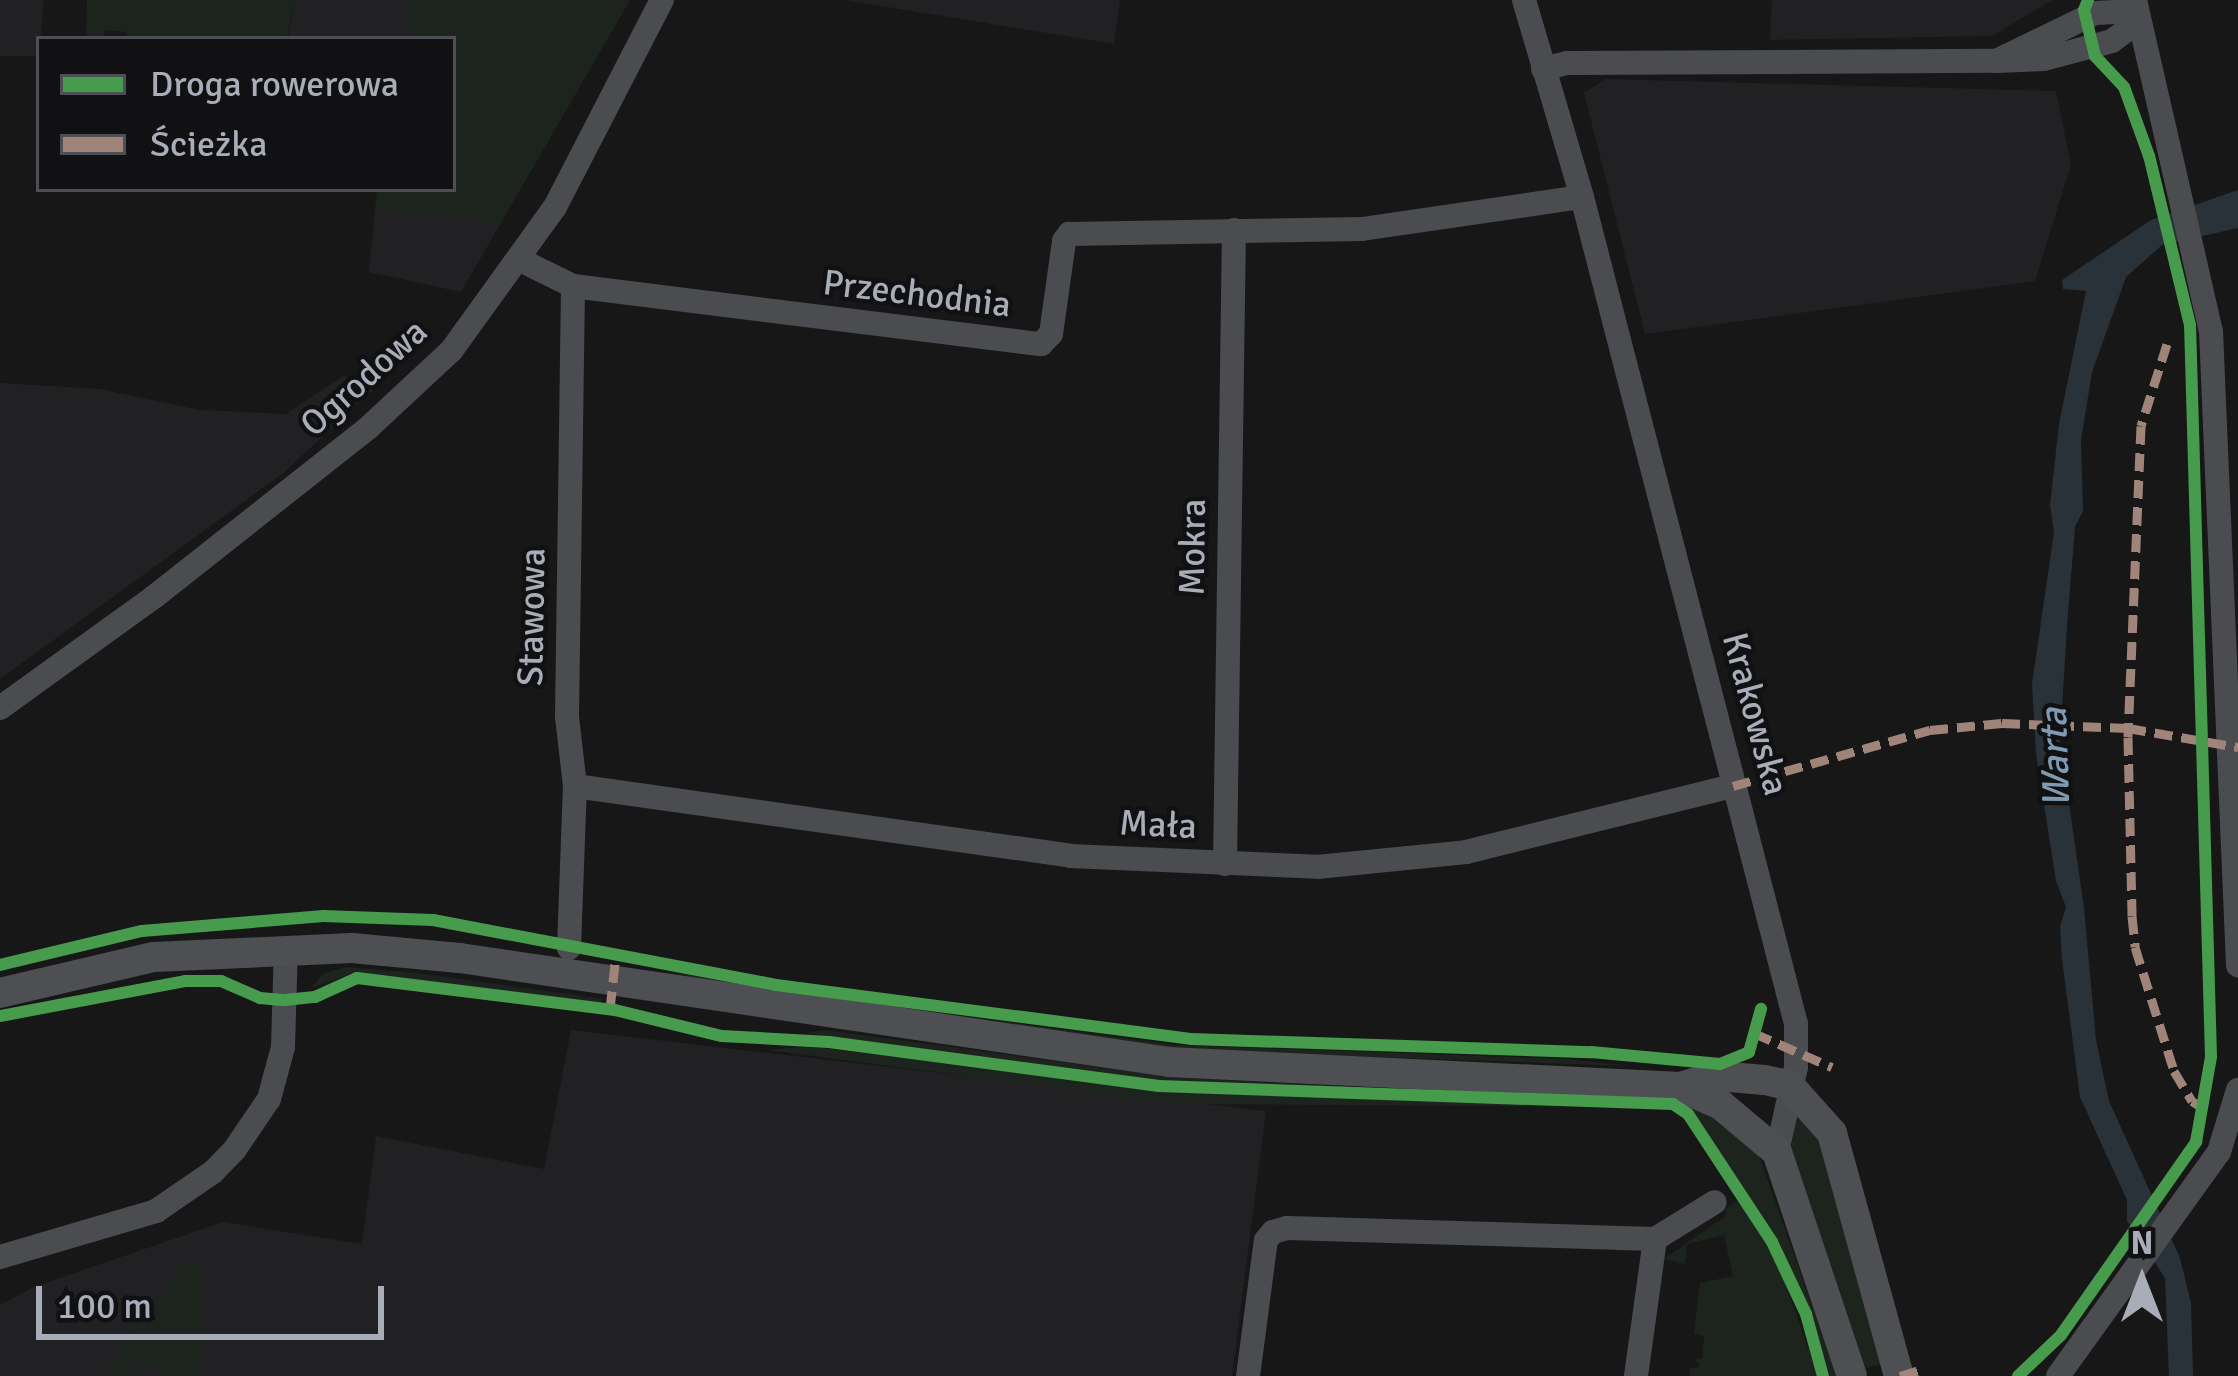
<!DOCTYPE html>
<meta charset="utf-8">
<style>
body{margin:0}
#map{position:relative;width:2238px;height:1376px;overflow:hidden;background:#171717;font-family:Signika,sans-serif}
div>[style]{position:absolute}
[style*='--x']{left:calc(var(--x)*1px);top:calc(var(--y)*1px);width:calc(var(--w)*1px);rotate:calc(var(--a)*1deg)}
.built>*{inset:0;background:#212123}
.green>*{inset:0;background:#1d241e}
.water>*{inset:0;background:#2a3239}
.minor>*{height:24px;margin:-12px;padding:0 12px;transform-origin:12px;border-radius:12px;background:#4b4c50}
.major>*{height:30px;margin:-15px;padding:0 15px;transform-origin:15px;border-radius:15px;background:#4d4f52}
.quiet>*{height:9px;margin-top:-4.5px;transform-origin:0;background:repeating-linear-gradient(90deg,#a18479 0 18px,transparent 0 27px)}
.cycleway>*{height:12px;margin:-6px;padding:0 6px;transform-origin:6px;border-radius:6px;background:#469c4c}
span{translate:-50% -50%;white-space:nowrap;text-align:center;line-height:1.15;-webkit-text-stroke:9px #111113;paint-order:stroke}
.street-label{font-size:36px;color:#a8adb8}
.water-label{font-size:39px;color:#7f9bb3;font-style:italic}
.legend{position:absolute;left:36px;top:36px;width:420px;height:156px;box-sizing:border-box;background:#111113;border:3px solid #4d4f55;margin:0;padding:15px 21px;list-style:none;font-size:36px;color:#a8adb8}
.legend li{display:flex;align-items:center;gap:24px;height:60px}
.legend b{width:60px;border:3px solid #4d4f55}
.north{position:absolute;left:2082px;top:1220px;width:120px;height:120px;-webkit-text-stroke:9px #111113;paint-order:stroke;rotate:0deg;font-size:33px;font-weight:700;line-height:48px;text-align:center;color:#a8adb8}
.north::after{content:'';display:block;margin:auto;width:42px;height:54px;background:#a8adb8;clip-path:polygon(50% 0,100% 100%,50% 72%,0 100%)}
.scale{position:absolute;left:36px;top:1286px;width:348px;height:54px;box-sizing:border-box;border:6px solid #a8adb8;border-top:0;padding-left:15px;font-size:36px;line-height:42px;white-space:nowrap;color:#a8adb8;-webkit-text-stroke:9px #111113;paint-order:stroke}
</style>
<div id="map">
<div class="built">
<i style="clip-path:polygon(0 0,44px 0,39px 56px,0 56px)"></i>
<i style="clip-path:polygon(294px 0,630px 0,461px 292px,369px 272px,377px 189px,453px 189px,453px 39px,288px 39px)"></i>
<i style="clip-path:polygon(844px 0,1120px 0,1114px 44px)"></i>
<i style="clip-path:polygon(1772px 0,2052px 0,1992px 36px,1770px 40px)"></i>
<i style="clip-path:polygon(1605px 79px,2056px 91px,2071px 165px,2035px 281px,1645px 334px,1584px 93px)"></i>
<i style="clip-path:polygon(343px 376px,381px 383px,282px 474px,0 679px,0 383px,100px 389px,200px 410px,286px 414px)"></i>
<i style="clip-path:polygon(571px 1030px,1266px 1111px,1232px 1376px,0 1376px,0 1305px,34px 1287px,223px 1222px,362px 1244px,376px 1136px,544px 1169px)"></i>
</div>
<div class="green">
<i style="clip-path:polygon(87px 0,294px 0,287px 39px,127px 39px,126px 32px,105px 30px,103px 39px,86px 39px)"></i>
<i style="clip-path:polygon(409px 0,601px 0,627px 5px,501px 222px,376px 210px,377px 189px,453px 189px,453px 39px,406px 39px)"></i>
<i style="clip-path:polygon(346px 967px,417px 973px,604px 999px,598px 1004px,353px 973px,311px 988px,324px 973px)"></i>
<i style="clip-path:polygon(654px 968px,765px 989px,1176px 1045px,1567px 1059px,1631px 1066px,1179px 1050px,748px 990px)"></i>
<i style="clip-path:polygon(825px 1030px,1169px 1077px,1451px 1092px,1173px 1083px,805px 1033px)"></i>
<i style="clip-path:polygon(806px 1046px,1174px 1091px,1662px 1107px,1180px 1104px,768px 1050px)"></i>
<i style="clip-path:polygon(1678px 1099px,1698px 1105px,1759px 1156px,1837px 1376px,1830px 1376px,1812px 1321px,1767px 1225px,1701px 1123px)"></i>
<i style="clip-path:polygon(1795px 1106px,1822px 1136px,1885px 1364px,1864px 1368px,1791px 1152px)"></i>
<i style="clip-path:polygon(1739px 1200px,1778px 1264px,1818px 1376px,1689px 1376px,1690px 1368px,1700px 1367px,1695px 1359px,1702px 1358px,1704px 1336px,1694px 1334px,1700px 1283px,1733px 1276px,1724px 1235px,1687px 1244px,1685px 1264px,1664px 1259px,1726px 1216px,1725px 1209px)"></i>
<i style="clip-path:polygon(195px 1262px,204px 1273px,204px 1337px,197px 1376px,172px 1376px,136px 1360px,126px 1376px,105px 1376px,139px 1313px,164px 1295px,183px 1266px)"></i>
</div>
<div class="water">
<i style="clip-path:polygon(2238px 190px,2238px 228px,2162px 245px,2126px 277px,2092px 372px,2081px 440px,2083px 511px,2075px 527px,2067px 626px,2060px 740px,2084px 908px,2096px 1040px,2109px 1101px,2180px 1258px,2191px 1303px,2193px 1376px,2169px 1376px,2165px 1278px,2127px 1221px,2127px 1200px,2080px 1097px,2062px 959px,2060px 926px,2066px 907px,2056px 881px,2036px 753px,2032px 684px,2054px 532px,2050px 505px,2059px 424px,2086px 291px,2063px 289px,2062px 280px,2151px 220px)"></i>
</div>
<div class="minor">
<i style="--x:1524;--y:0;--w:205;--a:73.6"></i>
<i style="--x:1582;--y:197;--w:854;--a:75.49"></i>
<i style="--x:1796;--y:1024;--w:43;--a:90"></i>
<i style="--x:1796;--y:1067;--w:87;--a:102.6"></i>
<i style="--x:2135;--y:0;--w:340;--a:77.1"></i>
<i style="--x:2211;--y:331;--w:635;--a:87.56"></i>
<i style="--x:1543;--y:69;--w:25;--a:-14"></i>
<i style="--x:1567;--y:63;--w:429;--a:-0.3"></i>
<i style="--x:1996;--y:61;--w:48;--a:-2.4"></i>
<i style="--x:2044;--y:59;--w:70;--a:-14.8"></i>
<i style="--x:2112;--y:41;--w:20;--a:-37"></i>
<i style="--x:2128;--y:29;--w:20;--a:-66"></i>
<i style="--x:2136;--y:11;--w:41;--a:177.2"></i>
<i style="--x:2095;--y:13;--w:110;--a:154.1"></i>
<i style="--x:520;--y:260;--w:59;--a:26.1"></i>
<i style="--x:573;--y:286;--w:472;--a:7.1"></i>
<i style="--x:1041;--y:344;--w:14;--a:-45"></i>
<i style="--x:1051;--y:334;--w:94;--a:-82"></i>
<i style="--x:1064;--y:241;--w:9;--a:-54"></i>
<i style="--x:1069;--y:234;--w:293;--a:-1"></i>
<i style="--x:1362;--y:229;--w:222;--a:-8.3"></i>
<i style="--x:0;--y:708;--w:190;--a:-35.8"></i>
<i style="--x:154;--y:597;--w:273;--a:-38.3"></i>
<i style="--x:368;--y:428;--w:113;--a:-42.9"></i>
<i style="--x:451;--y:351;--w:178;--a:-54.2"></i>
<i style="--x:555;--y:207;--w:233;--a:-62.7"></i>
<i style="--x:575;--y:786;--w:500;--a:8"></i>
<i style="--x:1070;--y:856;--w:247;--a:2.5"></i>
<i style="--x:1317;--y:867;--w:150;--a:-5.7"></i>
<i style="--x:1466;--y:852;--w:275;--a:-13.9"></i>
<i style="--x:1225;--y:864;--w:634;--a:-89.19"></i>
<i style="--x:569;--y:948;--w:162;--a:-87.9"></i>
<i style="--x:575;--y:786;--w:69;--a:-96.6"></i>
<i style="--x:567;--y:717;--w:431;--a:-89.2"></i>
<i style="--x:0;--y:1257;--w:163;--a:-16.4"></i>
<i style="--x:156;--y:1211;--w:69;--a:-34.4"></i>
<i style="--x:213;--y:1172;--w:32;--a:-46"></i>
<i style="--x:235;--y:1149;--w:60;--a:-55.8"></i>
<i style="--x:269;--y:1099;--w:54;--a:-74.9"></i>
<i style="--x:283;--y:1047;--w:99;--a:-88.3"></i>
<i style="--x:1248;--y:1376;--w:137;--a:-82.5"></i>
<i style="--x:1266;--y:1240;--w:11;--a:-49"></i>
<i style="--x:1273;--y:1232;--w:15;--a:-16"></i>
<i style="--x:1287;--y:1228;--w:368;--a:1.7"></i>
<i style="--x:1655;--y:1239;--w:70;--a:-31.7"></i>
<i style="--x:1636;--y:1376;--w:138;--a:-82.1"></i>
<i style="--x:2058;--y:1376;--w:276;--a:-54.3"></i>
<i style="--x:2219;--y:1152;--w:65;--a:-73"></i>
</div>
<div class="major">
<i style="--x:0;--y:993;--w:158;--a:-13.2"></i>
<i style="--x:154;--y:957;--w:198;--a:-2.6"></i>
<i style="--x:352;--y:948;--w:108;--a:5.3"></i>
<i style="--x:460;--y:958;--w:717;--a:8.34"></i>
<i style="--x:1169;--y:1062;--w:512;--a:2.8"></i>
<i style="--x:1680;--y:1087;--w:39;--a:-17"></i>
<i style="--x:1717;--y:1076;--w:48;--a:4.8"></i>
<i style="--x:1765;--y:1080;--w:26;--a:13"></i>
<i style="--x:1790;--y:1086;--w:63;--a:48.2"></i>
<i style="--x:1832;--y:1133;--w:252;--a:74.6"></i>
<i style="--x:1680;--y:1087;--w:45;--a:23.7"></i>
<i style="--x:1721;--y:1105;--w:73;--a:40"></i>
<i style="--x:1777;--y:1152;--w:236;--a:71.5"></i>
</div>
<div class="quiet">
<i style="--x:2167;--y:344;--w:86;--a:107.6"></i>
<i style="--x:2141;--y:426;--w:311;--a:92.4"></i>
<i style="--x:2128;--y:737;--w:179;--a:88.7"></i>
<i style="--x:2132;--y:916;--w:31;--a:84"></i>
<i style="--x:2135;--y:947;--w:130;--a:72.5"></i>
<i style="--x:2174;--y:1071;--w:35;--a:59"></i>
<i style="--x:2192;--y:1101;--w:15;--a:32"></i>
<i style="--x:1733;--y:786;--w:205;--a:-15.9"></i>
<i style="--x:1930;--y:730;--w:72;--a:-5.6"></i>
<i style="--x:2002;--y:723;--w:126;--a:2.3"></i>
<i style="--x:2128;--y:728;--w:112;--a:9.8"></i>
<i style="--x:610;--y:1009;--w:54;--a:-83.7"></i>
<i style="--x:1757;--y:1023;--w:10;--a:107"></i>
<i style="--x:1754;--y:1033;--w:85;--a:23.6"></i>
<i style="--x:1900;--y:1376;--w:21;--a:-17"></i>
</div>
<div class="cycleway">
<i style="--x:0;--y:965;--w:146;--a:-13.5"></i>
<i style="--x:142;--y:931;--w:182;--a:-4.7"></i>
<i style="--x:323;--y:916;--w:110;--a:2.1"></i>
<i style="--x:433;--y:920;--w:349;--a:10.7"></i>
<i style="--x:776;--y:985;--w:418;--a:7.4"></i>
<i style="--x:1191;--y:1039;--w:400;--a:1.9"></i>
<i style="--x:1591;--y:1052;--w:130;--a:5.3"></i>
<i style="--x:1720;--y:1064;--w:31;--a:-22"></i>
<i style="--x:1749;--y:1052;--w:45;--a:-74.4"></i>
<i style="--x:0;--y:1016;--w:188;--a:-10.7"></i>
<i style="--x:185;--y:981;--w:36;--a:0"></i>
<i style="--x:221;--y:981;--w:43;--a:23.6"></i>
<i style="--x:260;--y:998;--w:25;--a:5"></i>
<i style="--x:285;--y:1000;--w:30;--a:-6"></i>
<i style="--x:315;--y:997;--w:46;--a:-24.3"></i>
<i style="--x:357;--y:978;--w:260;--a:7.1"></i>
<i style="--x:615;--y:1010;--w:110;--a:13.7"></i>
<i style="--x:722;--y:1036;--w:107;--a:3.2"></i>
<i style="--x:829;--y:1042;--w:333;--a:7.6"></i>
<i style="--x:1159;--y:1086;--w:514;--a:2.01"></i>
<i style="--x:1673;--y:1104;--w:18;--a:34"></i>
<i style="--x:1688;--y:1114;--w:153;--a:56.7"></i>
<i style="--x:1772;--y:1242;--w:80;--a:64.7"></i>
<i style="--x:1806;--y:1314;--w:64;--a:74.7"></i>
<i style="--x:2018;--y:1376;--w:59;--a:-43.6"></i>
<i style="--x:2061;--y:1335;--w:236;--a:-55"></i>
<i style="--x:2196;--y:1142;--w:86;--a:-80"></i>
<i style="--x:2211;--y:1057;--w:732;--a:-91.64"></i>
<i style="--x:2190;--y:325;--w:174;--a:-103.6"></i>
<i style="--x:2149;--y:156;--w:73;--a:-109.9"></i>
<i style="--x:2124;--y:87;--w:42;--a:-133.1"></i>
<i style="--x:2095;--y:56;--w:47;--a:-103.4"></i>
<i style="--x:2084;--y:10;--w:11;--a:-68"></i>
</div>
<div class="street-label">
<span style="left:917px;top:294px;rotate:7deg">Przechodnia</span>
<span style="left:364px;top:378px;rotate:-42deg">Ogrodowa</span>
<span style="left:1193px;top:547px;rotate:-89deg">Mokra</span>
<span style="left:532px;top:617px;rotate:-89deg">Stawowa</span>
<span style="left:1755px;top:714px;rotate:75deg">Krakowska</span>
<span style="left:1158px;top:825px;rotate:3deg">Mała</span>
</div>
<div class="water-label">
<span style="left:2055px;top:758px;rotate:-92deg">Warta</span>
</div>
<ul class="legend">
<li><b style="height:15px;background:#469c4c"></b>Droga rowerowa</li>
<li><b style="height:15px;background:#a18479"></b>Ścieżka</li>
</ul>
<div class="north">N</div>
<div class="scale">100 m</div>
</div>
